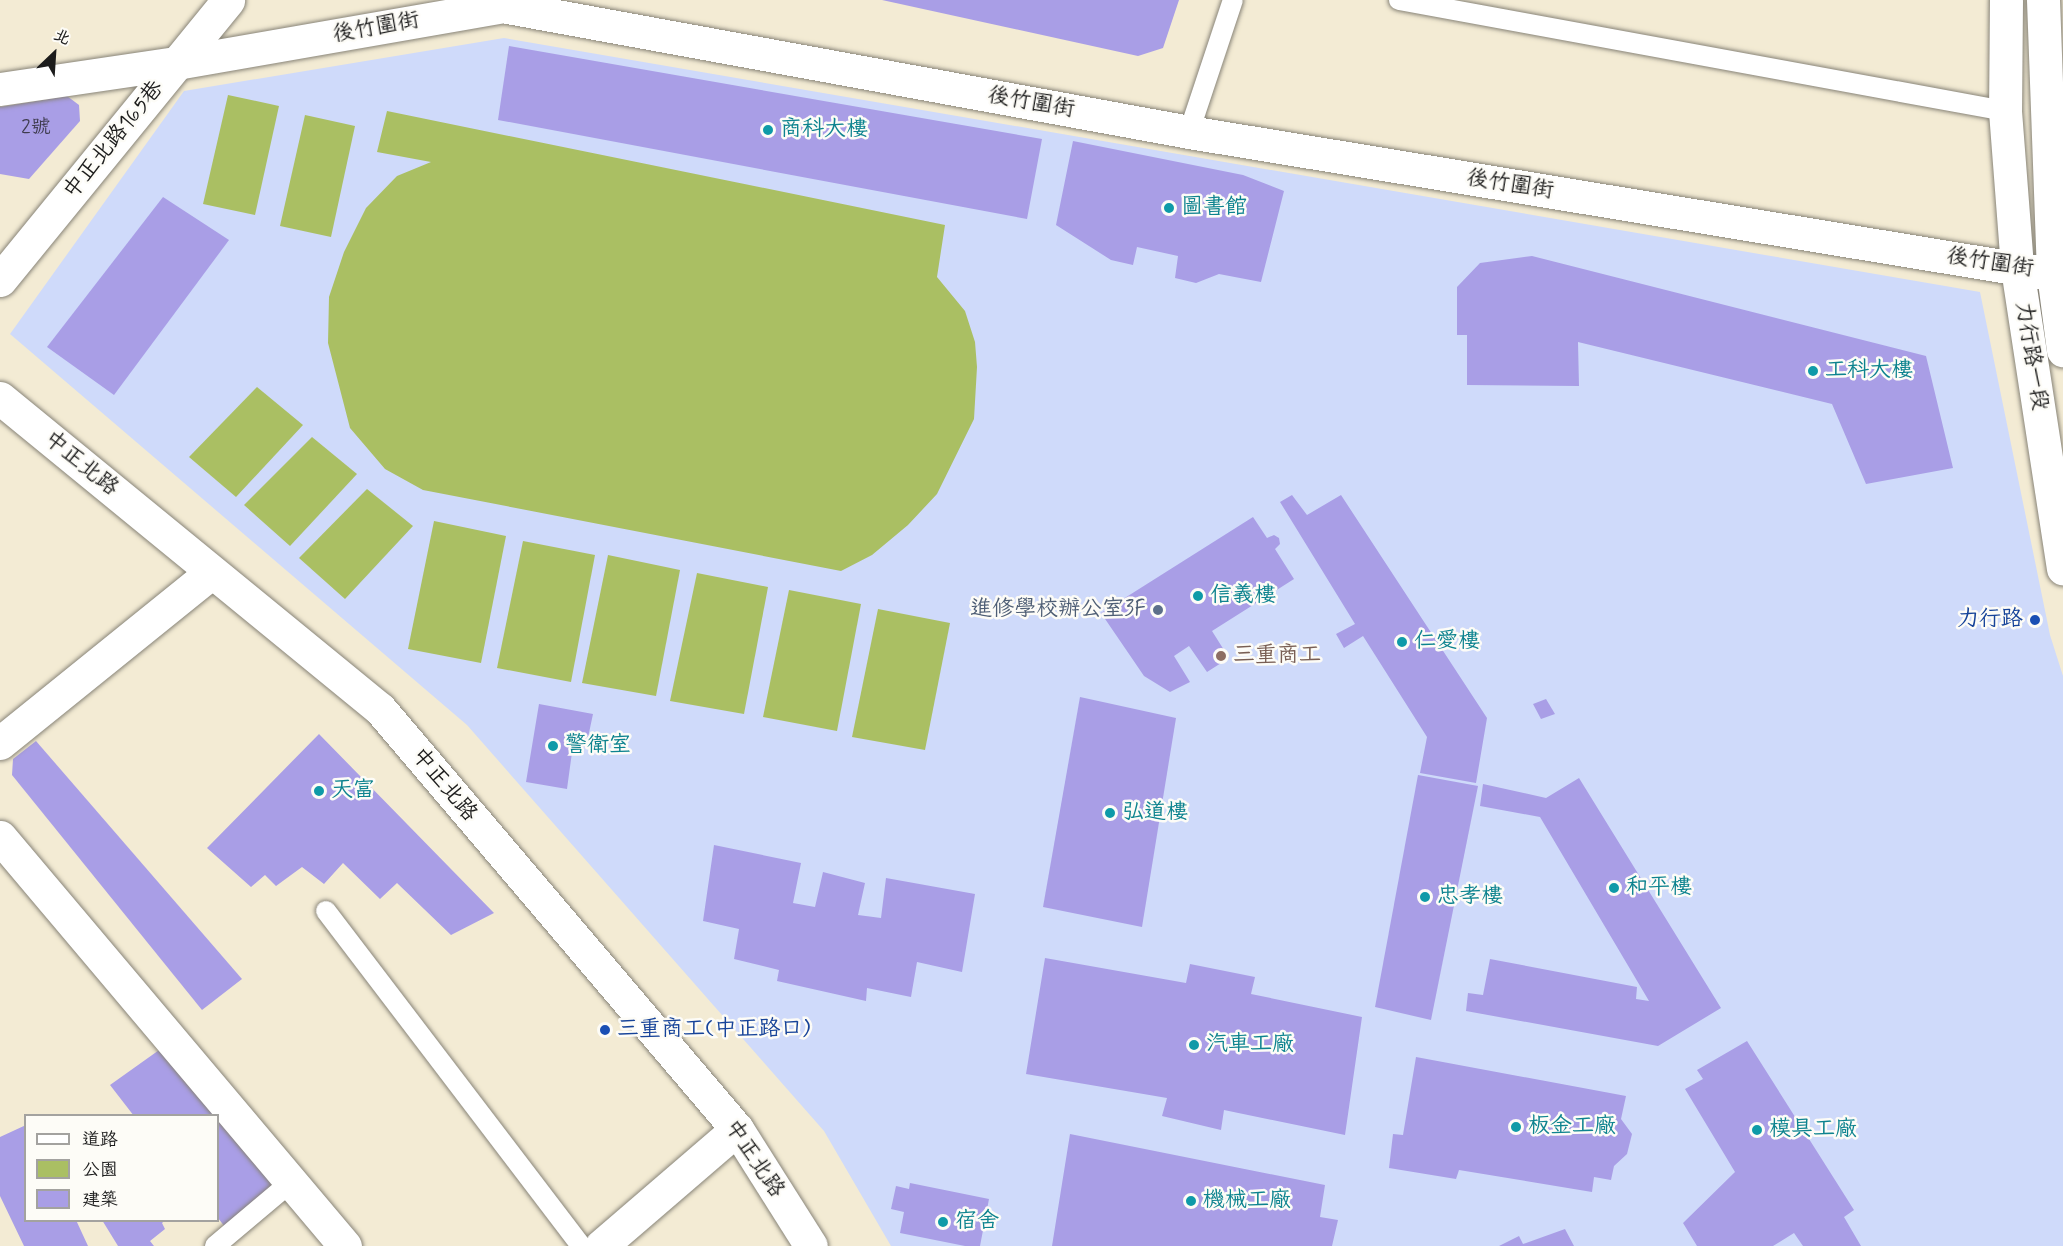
<!DOCTYPE html>
<meta charset="utf-8">
<style>
body{margin:0}
#map{position:relative;width:2063px;height:1246px;overflow:hidden;background:#f3ebd4;font-family:Mynerve,"LXGW WenKai TC",sans-serif}
div>[style]{position:absolute}
[style*='--x']{left:calc(var(--x)*1px);top:calc(var(--y)*1px);width:calc(var(--w)*1px);rotate:calc(var(--a)*1deg)}
.built>*{inset:0;background:#cfdafa}
.green>*{inset:0;background:#aabf63}
.building>*{inset:0;background:#a99ee6}
.roads{filter:drop-shadow(0 0 2px #888478) drop-shadow(0 0 2px #888478)}
.lane>*{height:20px;margin:-10px;padding:0 10px;transform-origin:10px;border-radius:10px;background:#fff}
.street>*{height:33px;margin:-16.5px;padding:0 16.5px;transform-origin:16.5px;border-radius:16.5px;background:#fff}
.secondary>*{height:33px;margin:-16.5px;padding:0 16.5px;transform-origin:16.5px;border-radius:16.5px;background:#fff}
.dots>*{width:16px;height:16px;translate:-50% -50%;box-sizing:border-box;border:3px solid #fdfcf7;border-radius:50%}
span{translate:-50% -50%;white-space:nowrap;text-align:center;line-height:1.15;-webkit-text-stroke:5px #fdfcf7;paint-order:stroke}
.number-label{font-size:20px;color:#3f3c4e}
.number-label span{-webkit-text-stroke-width:0}
.street-label{font-size:22px;color:#1c1c1c}
.culture-label{font-size:22px;color:#0d838f}
.left{translate:0 -50%;text-align:left}
.service-label{font-size:22px;color:#4e5e75}
.right{translate:-100% -50%;text-align:right}
.transit-label{font-size:22px;color:#164399}
.education-label{font-size:22px;color:#785e54}
.legend{position:absolute;left:24px;top:1114px;width:195px;height:108px;box-sizing:border-box;background:#fdfcf7;border:2px solid #a3a29f;margin:0;padding:8px 10px;list-style:none;font-size:18px;color:#1c1c1c}
.legend li{display:flex;align-items:center;gap:12px;height:30px}
.legend b{width:30px;border:2px solid #a3a29f}
.north{position:absolute;left:24px;top:24px;width:60px;height:60px;-webkit-text-stroke:4px #fdfcf7;paint-order:stroke;rotate:25deg;font-size:16px;font-weight:700;line-height:24px;text-align:center;color:#1c1c1c}
.north::after{content:'';display:block;margin:auto;width:21px;height:27px;background:#1c1c1c;clip-path:polygon(50% 0,100% 100%,50% 72%,0 100%)}
</style>
<div id="map">
<div class="built">
<i style="clip-path:polygon(504px 38px,1980px 292px,2050px 635px,2063px 676px,2063px 1246px,891px 1246px,824px 1131px,467px 725px,10px 334px,184px 91px)"></i>
</div>
<div class="green">
<i style="clip-path:polygon(228px 95px,279px 106px,255px 215px,203px 204px)"></i>
<i style="clip-path:polygon(387px 111px,945px 225px,937px 277px,965px 311px,975px 342px,977px 367px,974px 419px,937px 494px,908px 525px,872px 555px,841px 571px,423px 490px,385px 469px,350px 428px,328px 343px,329px 297px,344px 252px,366px 208px,397px 176px,431px 162px,377px 152px)"></i>
<i style="clip-path:polygon(305px 115px,355px 126px,331px 237px,280px 226px)"></i>
<i style="clip-path:polygon(257px 387px,303px 425px,236px 497px,189px 457px)"></i>
<i style="clip-path:polygon(312px 437px,357px 474px,290px 546px,244px 505px)"></i>
<i style="clip-path:polygon(367px 489px,413px 526px,345px 599px,299px 558px)"></i>
<i style="clip-path:polygon(434px 521px,506px 536px,481px 663px,408px 649px)"></i>
<i style="clip-path:polygon(523px 541px,595px 555px,571px 682px,497px 668px)"></i>
<i style="clip-path:polygon(608px 555px,680px 570px,656px 696px,582px 683px)"></i>
<i style="clip-path:polygon(697px 573px,768px 587px,744px 714px,670px 701px)"></i>
<i style="clip-path:polygon(789px 590px,861px 604px,837px 731px,763px 717px)"></i>
<i style="clip-path:polygon(878px 609px,950px 623px,925px 750px,852px 737px)"></i>
</div>
<div class="building">
<i style="clip-path:polygon(882px 0,1179px 0,1163px 48px,1138px 56px)"></i>
<i style="clip-path:polygon(509px 46px,1042px 139px,1027px 219px,498px 120px)"></i>
<i style="clip-path:polygon(67px 96px,79px 105px,80px 121px,29px 179px,0 174px,0 107px)"></i>
<i style="clip-path:polygon(1073px 141px,1243px 175px,1284px 191px,1261px 282px,1219px 274px,1196px 283px,1175px 278px,1178px 256px,1137px 247px,1133px 265px,1111px 260px,1056px 225px)"></i>
<i style="clip-path:polygon(163px 197px,229px 240px,114px 395px,47px 347px)"></i>
<i style="clip-path:polygon(1532px 256px,1926px 356px,1953px 468px,1866px 484px,1832px 404px,1578px 342px,1579px 386px,1467px 385px,1467px 335px,1457px 335px,1457px 287px,1480px 263px)"></i>
<i style="clip-path:polygon(1292px 495px,1307px 515px,1341px 495px,1487px 718px,1476px 783px,1420px 773px,1427px 737px,1363px 636px,1344px 648px,1336px 634px,1355px 624px,1280px 502px)"></i>
<i style="clip-path:polygon(1253px 517px,1267px 538px,1274px 535px,1279px 538px,1280px 544px,1275px 549px,1294px 579px,1212px 631px,1229px 658px,1207px 672px,1189px 646px,1174px 656px,1190px 682px,1170px 692px,1144px 676px,1101px 613px)"></i>
<i style="clip-path:polygon(1080px 697px,1176px 718px,1142px 927px,1043px 907px)"></i>
<i style="clip-path:polygon(1546px 699px,1555px 714px,1541px 719px,1533px 704px)"></i>
<i style="clip-path:polygon(539px 704px,593px 714px,586px 747px,573px 745px,567px 789px,526px 782px)"></i>
<i style="clip-path:polygon(319px 734px,494px 913px,451px 935px,397px 883px,380px 899px,343px 863px,324px 884px,302px 867px,276px 886px,265px 875px,251px 887px,207px 848px)"></i>
<i style="clip-path:polygon(36px 741px,242px 979px,202px 1010px,12px 775px,13px 759px)"></i>
<i style="clip-path:polygon(1418px 775px,1478px 786px,1431px 1020px,1375px 1007px)"></i>
<i style="clip-path:polygon(1579px 778px,1721px 1008px,1658px 1046px,1466px 1011px,1468px 993px,1483px 995px,1490px 959px,1637px 987px,1636px 999px,1649px 1001px,1540px 817px,1480px 806px,1483px 784px,1546px 798px)"></i>
<i style="clip-path:polygon(714px 845px,801px 863px,793px 903px,815px 907px,823px 872px,865px 883px,858px 915px,881px 918px,886px 878px,975px 894px,962px 972px,917px 962px,911px 997px,867px 988px,866px 1001px,777px 981px,779px 970px,734px 959px,739px 929px,703px 921px)"></i>
<i style="clip-path:polygon(1045px 958px,1186px 983px,1190px 964px,1255px 977px,1251px 994px,1362px 1017px,1345px 1135px,1224px 1110px,1221px 1130px,1162px 1116px,1167px 1098px,1026px 1074px)"></i>
<i style="clip-path:polygon(1747px 1041px,1854px 1210px,1844px 1217px,1861px 1246px,1803px 1246px,1794px 1233px,1773px 1246px,1697px 1246px,1683px 1223px,1735px 1172px,1685px 1089px,1703px 1079px,1697px 1070px)"></i>
<i style="clip-path:polygon(169px 1043px,277px 1182px,225px 1227px,218px 1218px,218px 1116px,134px 1116px,110px 1085px)"></i>
<i style="clip-path:polygon(1416px 1057px,1626px 1096px,1621px 1119px,1632px 1134px,1627px 1154px,1614px 1166px,1611px 1180px,1594px 1177px,1592px 1192px,1459px 1170px,1456px 1179px,1389px 1168px,1393px 1134px,1403px 1135px)"></i>
<i style="clip-path:polygon(26px 1125px,26px 1220px,76px 1220px,88px 1246px,24px 1246px,0 1196px,0 1137px)"></i>
<i style="clip-path:polygon(1070px 1134px,1325px 1185px,1320px 1217px,1338px 1220px,1332px 1246px,1052px 1246px)"></i>
<i style="clip-path:polygon(910px 1183px,989px 1199px,980px 1246px,965px 1246px,900px 1233px,904px 1212px,891px 1209px,896px 1186px,909px 1189px)"></i>
<i style="clip-path:polygon(102px 1220px,165px 1220px,162px 1223px,165px 1229px,150px 1241px,154px 1246px,118px 1246px)"></i>
<i style="clip-path:polygon(1565px 1229px,1574px 1246px,1499px 1246px,1519px 1236px,1523px 1244px)"></i>
</div>
<div class="roads">
<div class="lane">
<i style="--x:1399;--y:0;--w:616;--a:10.38"></i>
<i style="--x:1189;--y:132;--w:139;--a:-71.6"></i>
<i style="--x:326;--y:911;--w:421;--a:52.7"></i>
<i style="--x:215;--y:1246;--w:99;--a:-40.1"></i>
</div>
<div class="street">
<i style="--x:0;--y:280;--w:361;--a:-50.8"></i>
<i style="--x:0;--y:743;--w:272;--a:-38.9"></i>
<i style="--x:0;--y:837;--w:535;--a:49.85"></i>
<i style="--x:601;--y:1246;--w:179;--a:-40.7"></i>
</div>
<div class="secondary">
<i style="--x:2006;--y:0;--w:111;--a:90.5"></i>
<i style="--x:2005;--y:111;--w:157;--a:85.6"></i>
<i style="--x:2017;--y:268;--w:304;--a:81.3"></i>
<i style="--x:2043;--y:0;--w:273;--a:87.9"></i>
<i style="--x:2053;--y:273;--w:78;--a:82.6"></i>
<i style="--x:0;--y:89;--w:179;--a:-8.4"></i>
<i style="--x:177;--y:63;--w:330;--a:-9.9"></i>
<i style="--x:502;--y:6;--w:698;--a:10.39"></i>
<i style="--x:1189;--y:132;--w:886;--a:9.36"></i>
<i style="--x:0;--y:398;--w:491;--a:39.3"></i>
<i style="--x:380;--y:709;--w:551;--a:49.64"></i>
<i style="--x:737;--y:1129;--w:138;--a:57.7"></i>
</div>
</div>
<div class="dots">
<i style="left:768px;top:130px;background:#0f9aa8"></i>
<i style="left:1169px;top:208px;background:#0f9aa8"></i>
<i style="left:1813px;top:371px;background:#0f9aa8"></i>
<i style="left:1198px;top:596px;background:#0f9aa8"></i>
<i style="left:1158px;top:610px;background:#5c6f8a"></i>
<i style="left:2035px;top:620px;background:#1a4fb4"></i>
<i style="left:1402px;top:642px;background:#0f9aa8"></i>
<i style="left:1221px;top:656px;background:#8d6e63"></i>
<i style="left:553px;top:746px;background:#0f9aa8"></i>
<i style="left:319px;top:791px;background:#0f9aa8"></i>
<i style="left:1110px;top:813px;background:#0f9aa8"></i>
<i style="left:1614px;top:888px;background:#0f9aa8"></i>
<i style="left:1425px;top:897px;background:#0f9aa8"></i>
<i style="left:605px;top:1030px;background:#1a4fb4"></i>
<i style="left:1194px;top:1045px;background:#0f9aa8"></i>
<i style="left:1516px;top:1127px;background:#0f9aa8"></i>
<i style="left:1757px;top:1130px;background:#0f9aa8"></i>
<i style="left:1191px;top:1201px;background:#0f9aa8"></i>
<i style="left:943px;top:1222px;background:#0f9aa8"></i>
</div>
<div class="number-label">
<span style="left:36px;top:127px">2號</span>
</div>
<div class="street-label">
<span style="left:376px;top:28px;rotate:-10deg">後竹圍街</span>
<span style="left:1031px;top:103px;rotate:10deg">後竹圍街</span>
<span style="left:114px;top:140px;rotate:-51deg">中正北路165巷</span>
<span style="left:1510px;top:185px;rotate:9deg">後竹圍街</span>
<span style="left:1990px;top:263px;rotate:9deg">後竹圍街</span>
<span style="left:2031px;top:356px;rotate:81deg">力行路一段</span>
<span style="left:81px;top:464px;rotate:39deg">中正北路</span>
<span style="left:444px;top:785px;rotate:50deg">中正北路</span>
<span style="left:754px;top:1159px;rotate:56deg">中正北路</span>
</div>
<div class="culture-label">
<span class="left" style="left:780px;top:130px">商科大樓</span>
<span class="left" style="left:1181px;top:208px">圖書館</span>
<span class="left" style="left:1825px;top:371px">工科大樓</span>
<span class="left" style="left:1210px;top:596px">信義樓</span>
<span class="left" style="left:1414px;top:642px">仁愛樓</span>
<span class="left" style="left:565px;top:746px">警衛室</span>
<span class="left" style="left:331px;top:791px">天富</span>
<span class="left" style="left:1122px;top:813px">弘道樓</span>
<span class="left" style="left:1626px;top:888px">和平樓</span>
<span class="left" style="left:1437px;top:897px">忠孝樓</span>
<span class="left" style="left:1206px;top:1045px">汽車工廠</span>
<span class="left" style="left:1528px;top:1127px">板金工廠</span>
<span class="left" style="left:1769px;top:1130px">模具工廠</span>
<span class="left" style="left:1203px;top:1201px">機械工廠</span>
<span class="left" style="left:955px;top:1222px">宿舍</span>
</div>
<div class="service-label">
<span class="right" style="left:1146px;top:610px">進修學校辦公室3F</span>
</div>
<div class="transit-label">
<span class="right" style="left:2023px;top:620px">力行路</span>
<span class="left" style="left:617px;top:1030px">三重商工(中正路口)</span>
</div>
<div class="education-label">
<span class="left" style="left:1233px;top:656px">三重商工</span>
</div>
<ul class="legend">
<li><b style="height:8px;background:#fff"></b>道路</li>
<li><b style="height:16px;background:#aabf63"></b>公園</li>
<li><b style="height:16px;background:#a99ee6"></b>建築</li>
</ul>
<div class="north">北</div>
</div>
